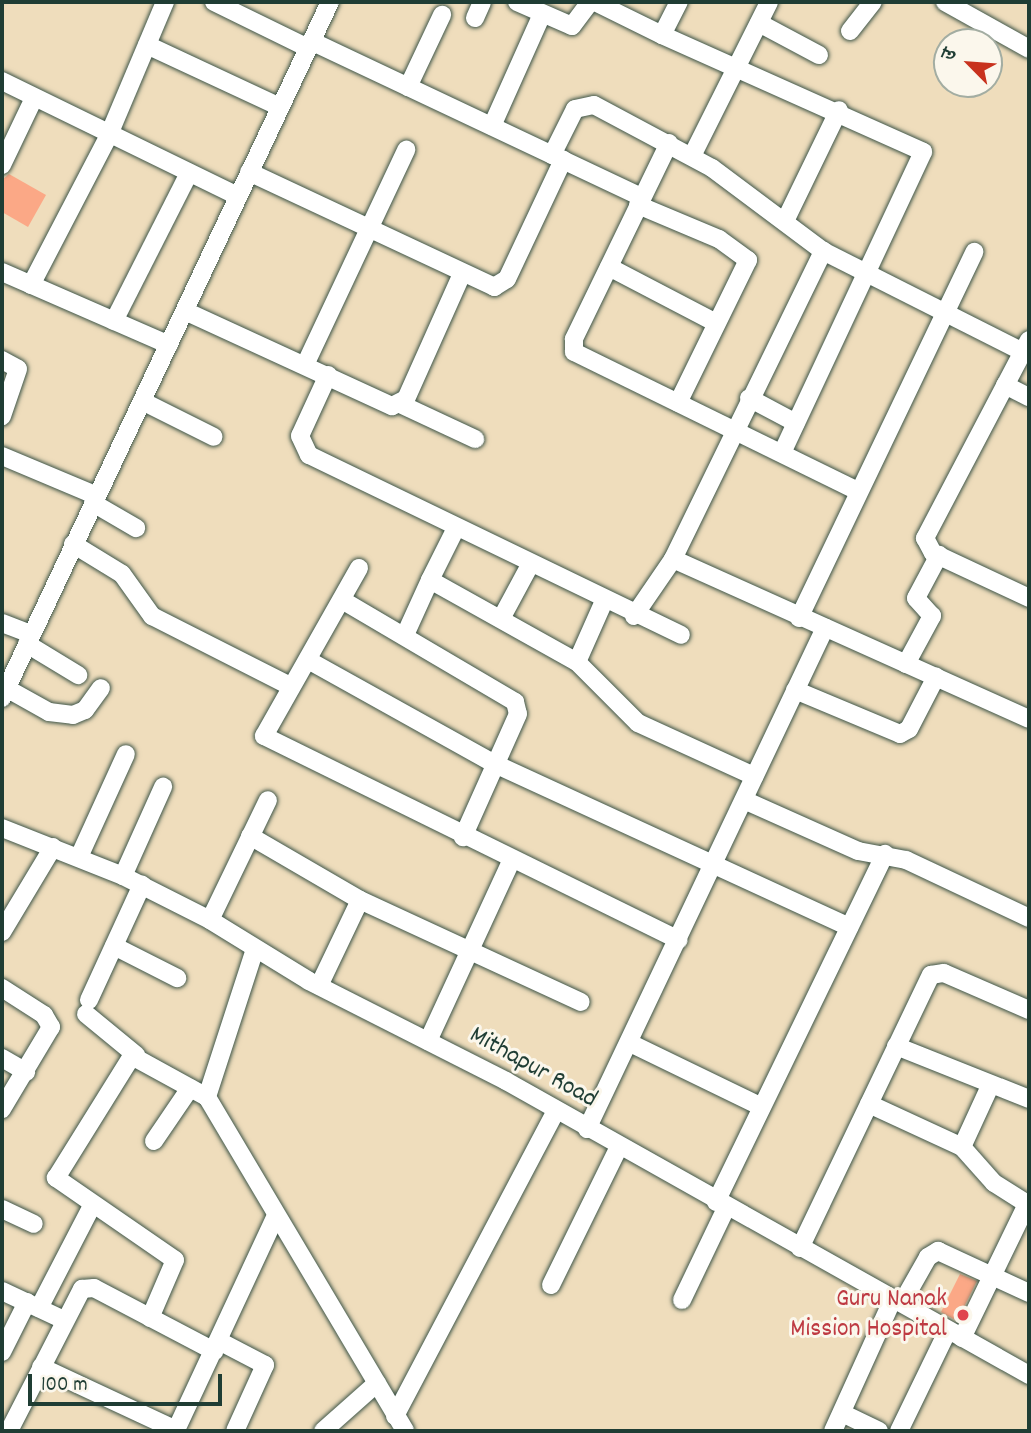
<!DOCTYPE html>
<meta charset="utf-8">
<style>
body{margin:0}
#map{position:relative;width:1031px;height:1433px;overflow:hidden;background:#efddbc;font-family:Dekko,"Playpen Sans Deva",sans-serif}
div>[style]{position:absolute}
[style*='--x']{left:calc(var(--x)*1px);top:calc(var(--y)*1px);width:calc(var(--w)*1px);rotate:calc(var(--a)*1deg)}
.building>*{inset:0;background:#fba886}
.roads{filter:drop-shadow(0 0 2px #3e5548) drop-shadow(0 0 2px #3e5548)}
.minor>*{height:18px;margin:-9px;padding:0 9px;transform-origin:9px;border-radius:9px;background:#fff}
.dots>*{width:19px;height:19px;translate:-50% -50%;box-sizing:border-box;border:4px solid #fbf7ec;border-radius:50%}
span{translate:-50% -50%;white-space:nowrap;text-align:center;line-height:1.15;-webkit-text-stroke:6px #fbf7ec;paint-order:stroke}
.street-label{font-size:26px;color:#1f3d34}
.health-label{font-size:26px;color:#be3a42}
.right{translate:-100% -50%;text-align:right}
.frame{position:absolute;inset:0;border:4px solid #1f3d34;pointer-events:none}
.north{position:absolute;left:933px;top:28px;width:70px;height:70px;box-sizing:border-box;background:#fbf7ec;border:2px solid #a3ada2;border-radius:50%;rotate:295deg;font-size:19px;font-weight:700;line-height:28px;text-align:center;color:#1f3d34}
.north::after{content:'';display:block;margin:auto;width:24px;height:32px;background:#c8321e;clip-path:polygon(50% 0,100% 100%,50% 72%,0 100%)}
.scale{position:absolute;left:28px;top:1374px;width:194px;height:32px;box-sizing:border-box;border:4px solid #1f3d34;border-top:0;padding-left:9px;font-size:21px;line-height:24px;white-space:nowrap;color:#1f3d34;-webkit-text-stroke:5px #fbf7ec;paint-order:stroke}
</style>
<div id="map">
<div class="building">
<i style="clip-path:polygon(9px 174px,46px 195px,28px 227px,2px 212px,2px 180px)"></i>
<i style="clip-path:polygon(960px 1274px,977px 1281px,957px 1321px,941px 1312px)"></i>
</div>
<div class="roads">
<div class="minor">
<i style="--x:214;--y:2;--w:105;--a:26.1"></i>
<i style="--x:517;--y:2;--w:60;--a:23.6"></i>
<i style="--x:572;--y:26;--w:30;--a:-53"></i>
<i style="--x:595;--y:2;--w:75;--a:26.2"></i>
<i style="--x:662;--y:35;--w:37;--a:-63"></i>
<i style="--x:945;--y:2;--w:96;--a:29.2"></i>
<i style="--x:475;--y:18;--w:17;--a:-66"></i>
<i style="--x:759;--y:23;--w:68;--a:28.1"></i>
<i style="--x:850;--y:31;--w:37;--a:-52"></i>
<i style="--x:662;--y:35;--w:286;--a:24.1"></i>
<i style="--x:923;--y:152;--w:332;--a:115.1"></i>
<i style="--x:311;--y:41;--w:365;--a:25.3"></i>
<i style="--x:147;--y:45;--w:147;--a:25"></i>
<i style="--x:2;--y:81;--w:263;--a:26"></i>
<i style="--x:408;--y:87;--w:80;--a:-64.7"></i>
<i style="--x:492;--y:126;--w:123;--a:-65.9"></i>
<i style="--x:669;--y:143;--w:218;--a:115.9"></i>
<i style="--x:574;--y:339;--w:13;--a:90"></i>
<i style="--x:574;--y:352;--w:314;--a:26.1"></i>
<i style="--x:552;--y:155;--w:51;--a:-63.4"></i>
<i style="--x:575;--y:109;--w:19;--a:-12"></i>
<i style="--x:594;--y:105;--w:134;--a:28.1"></i>
<i style="--x:712;--y:168;--w:139;--a:36.8"></i>
<i style="--x:823;--y:251;--w:224;--a:26.8"></i>
<i style="--x:692;--y:156;--w:172;--a:-63.4"></i>
<i style="--x:2;--y:165;--w:72;--a:-64.5"></i>
<i style="--x:249;--y:172;--w:271;--a:25.1"></i>
<i style="--x:494;--y:287;--w:15;--a:-32"></i>
<i style="--x:507;--y:279;--w:132;--a:-64.8"></i>
<i style="--x:638;--y:205;--w:88;--a:22.8"></i>
<i style="--x:719;--y:239;--w:36;--a:36"></i>
<i style="--x:748;--y:260;--w:159;--a:116.1"></i>
<i style="--x:786;--y:219;--w:121;--a:-64.1"></i>
<i style="--x:609;--y:267;--w:121;--a:27.6"></i>
<i style="--x:2;--y:272;--w:182;--a:23.6"></i>
<i style="--x:31;--y:285;--w:167;--a:-62.5"></i>
<i style="--x:108;--y:137;--w:147;--a:-67.1"></i>
<i style="--x:185;--y:311;--w:228;--a:24.7"></i>
<i style="--x:392;--y:406;--w:16;--a:-27"></i>
<i style="--x:406;--y:399;--w:135;--a:-65.9"></i>
<i style="--x:114;--y:321;--w:166;--a:-63.1"></i>
<i style="--x:1029;--y:340;--w:224;--a:117.7"></i>
<i style="--x:925;--y:538;--w:17;--a:62"></i>
<i style="--x:933;--y:553;--w:106;--a:25.1"></i>
<i style="--x:2;--y:360;--w:18;--a:29"></i>
<i style="--x:18;--y:369;--w:50;--a:108.8"></i>
<i style="--x:305;--y:365;--w:238;--a:-64.8"></i>
<i style="--x:328;--y:375;--w:67;--a:114.7"></i>
<i style="--x:300;--y:436;--w:21;--a:65"></i>
<i style="--x:309;--y:455;--w:413;--a:25.8"></i>
<i style="--x:1005;--y:385;--w:27;--a:27"></i>
<i style="--x:749;--y:398;--w:53;--a:28"></i>
<i style="--x:142;--y:401;--w:80;--a:26.6"></i>
<i style="--x:400;--y:404;--w:83;--a:25"></i>
<i style="--x:2;--y:456;--w:103;--a:22.8"></i>
<i style="--x:93;--y:503;--w:50;--a:30.2"></i>
<i style="--x:456;--y:528;--w:58;--a:116.6"></i>
<i style="--x:430;--y:580;--w:168;--a:29.2"></i>
<i style="--x:577;--y:662;--w:86;--a:45"></i>
<i style="--x:638;--y:723;--w:128;--a:24.6"></i>
<i style="--x:73;--y:544;--w:57;--a:31.5"></i>
<i style="--x:122;--y:574;--w:52;--a:54.5"></i>
<i style="--x:152;--y:616;--w:155;--a:26.9"></i>
<i style="--x:673;--y:559;--w:390;--a:24.2"></i>
<i style="--x:359;--y:568;--w:193;--a:119.5"></i>
<i style="--x:264;--y:736;--w:462;--a:26.2"></i>
<i style="--x:342;--y:600;--w:201;--a:30.5"></i>
<i style="--x:515;--y:702;--w:12;--a:76"></i>
<i style="--x:518;--y:714;--w:135;--a:114.1"></i>
<i style="--x:634;--y:616;--w:69;--a:-55.6"></i>
<i style="--x:673;--y:559;--w:343;--a:-64"></i>
<i style="--x:502;--y:617;--w:59;--a:-61.7"></i>
<i style="--x:799;--y:618;--w:406;--a:-64.4"></i>
<i style="--x:2;--y:623;--w:31;--a:21"></i>
<i style="--x:405;--y:635;--w:60;--a:-65.6"></i>
<i style="--x:27;--y:644;--w:60;--a:31.3"></i>
<i style="--x:308;--y:660;--w:214;--a:29.1"></i>
<i style="--x:495;--y:764;--w:390;--a:24.7"></i>
<i style="--x:577;--y:662;--w:67;--a:-66.1"></i>
<i style="--x:906;--y:664;--w:55;--a:-61.6"></i>
<i style="--x:932;--y:616;--w:24;--a:-132"></i>
<i style="--x:916;--y:598;--w:49;--a:-61.9"></i>
<i style="--x:6;--y:688;--w:49;--a:29.2"></i>
<i style="--x:49;--y:712;--w:24;--a:7"></i>
<i style="--x:73;--y:715;--w:13;--a:-23"></i>
<i style="--x:85;--y:710;--w:27;--a:-54"></i>
<i style="--x:795;--y:690;--w:114;--a:22.7"></i>
<i style="--x:900;--y:734;--w:10;--a:-29"></i>
<i style="--x:909;--y:729;--w:59;--a:-62.6"></i>
<i style="--x:2;--y:698;--w:769;--a:-64.77"></i>
<i style="--x:744;--y:800;--w:125;--a:24.1"></i>
<i style="--x:858;--y:851;--w:49;--a:10.6"></i>
<i style="--x:906;--y:860;--w:136;--a:25.2"></i>
<i style="--x:2;--y:828;--w:130;--a:21.6"></i>
<i style="--x:123;--y:876;--w:97;--a:26.8"></i>
<i style="--x:210;--y:920;--w:116;--a:31.6"></i>
<i style="--x:309;--y:981;--w:221;--a:26.9"></i>
<i style="--x:506;--y:1081;--w:600;--a:29.34"></i>
<i style="--x:250;--y:836;--w:127;--a:30.2"></i>
<i style="--x:360;--y:900;--w:95;--a:115.5"></i>
<i style="--x:79;--y:857;--w:113;--a:-65.5"></i>
<i style="--x:123;--y:876;--w:98;--a:-65.8"></i>
<i style="--x:360;--y:900;--w:243;--a:24.8"></i>
<i style="--x:210;--y:920;--w:133;--a:-64.2"></i>
<i style="--x:2;--y:932;--w:99;--a:-59"></i>
<i style="--x:114;--y:946;--w:71;--a:26.9"></i>
<i style="--x:255;--y:949;--w:156;--a:108"></i>
<i style="--x:207;--y:1097;--w:388;--a:59.3"></i>
<i style="--x:2;--y:988;--w:50;--a:32.7"></i>
<i style="--x:44;--y:1015;--w:14;--a:60"></i>
<i style="--x:51;--y:1027;--w:96;--a:120.9"></i>
<i style="--x:89;--y:1000;--w:127;--a:-65.3"></i>
<i style="--x:86;--y:1014;--w:65;--a:39.4"></i>
<i style="--x:428;--y:1041;--w:198;--a:-65.2"></i>
<i style="--x:632;--y:1044;--w:144;--a:25.9"></i>
<i style="--x:896;--y:1046;--w:143;--a:21.7"></i>
<i style="--x:2;--y:1058;--w:28;--a:30"></i>
<i style="--x:869;--y:1104;--w:102;--a:24.8"></i>
<i style="--x:962;--y:1147;--w:67;--a:-65.3"></i>
<i style="--x:587;--y:1129;--w:555;--a:-64.59"></i>
<i style="--x:154;--y:1141;--w:64;--a:-55.8"></i>
<i style="--x:962;--y:1147;--w:48;--a:48.4"></i>
<i style="--x:994;--y:1183;--w:41;--a:32.2"></i>
<i style="--x:716;--y:1202;--w:387;--a:-64.1"></i>
<i style="--x:2;--y:1209;--w:35;--a:25"></i>
<i style="--x:800;--y:1248;--w:303;--a:-64.4"></i>
<i style="--x:931;--y:975;--w:13;--a:-9"></i>
<i style="--x:944;--y:973;--w:93;--a:23.5"></i>
<i style="--x:551;--y:1285;--w:154;--a:-63.8"></i>
<i style="--x:2;--y:1291;--w:68;--a:25.1"></i>
<i style="--x:682;--y:1300;--w:102;--a:-64.4"></i>
<i style="--x:902;--y:1303;--w:53;--a:-60.5"></i>
<i style="--x:928;--y:1257;--w:12;--a:-31"></i>
<i style="--x:938;--y:1251;--w:100;--a:24.8"></i>
<i style="--x:39;--y:1308;--w:117;--a:-62.6"></i>
<i style="--x:150;--y:1318;--w:63;--a:-66.7"></i>
<i style="--x:175;--y:1260;--w:145;--a:-145.4"></i>
<i style="--x:56;--y:1178;--w:144;--a:-58.1"></i>
<i style="--x:132;--y:1056;--w:85;--a:28.7"></i>
<i style="--x:962;--y:1338;--w:149;--a:-64.1"></i>
<i style="--x:219;--y:1341;--w:52;--a:27.6"></i>
<i style="--x:265;--y:1365;--w:72;--a:114.4"></i>
<i style="--x:2;--y:1352;--w:56;--a:-63.4"></i>
<i style="--x:41;--y:1367;--w:149;--a:25"></i>
<i style="--x:176;--y:1430;--w:234;--a:-65"></i>
<i style="--x:842;--y:1413;--w:41;--a:25.9"></i>
<i style="--x:395;--y:1416;--w:346;--a:-62.2"></i>
<i style="--x:9;--y:1431;--w:160;--a:-62.8"></i>
<i style="--x:82;--y:1289;--w:12;--a:-5"></i>
<i style="--x:94;--y:1288;--w:136;--a:27.7"></i>
<i style="--x:323;--y:1431;--w:72;--a:-41.6"></i>
<i style="--x:833;--y:1431;--w:145;--a:-65.6"></i>
<i style="--x:899;--y:1431;--w:112;--a:-64.1"></i>
</div>
</div>
<div class="dots">
<i style="left:963px;top:1315px;background:#e0444e"></i>
</div>
<div class="street-label">
<span style="left:533px;top:1068px;rotate:29deg">Mithapur Road</span>
</div>
<div class="health-label">
<span class="right" style="left:947px;top:1315px">Guru Nanak<br>Mission Hospital</span>
</div>
<div class="frame"></div>
<div class="north">उ</div>
<div class="scale">100 m</div>
</div>
